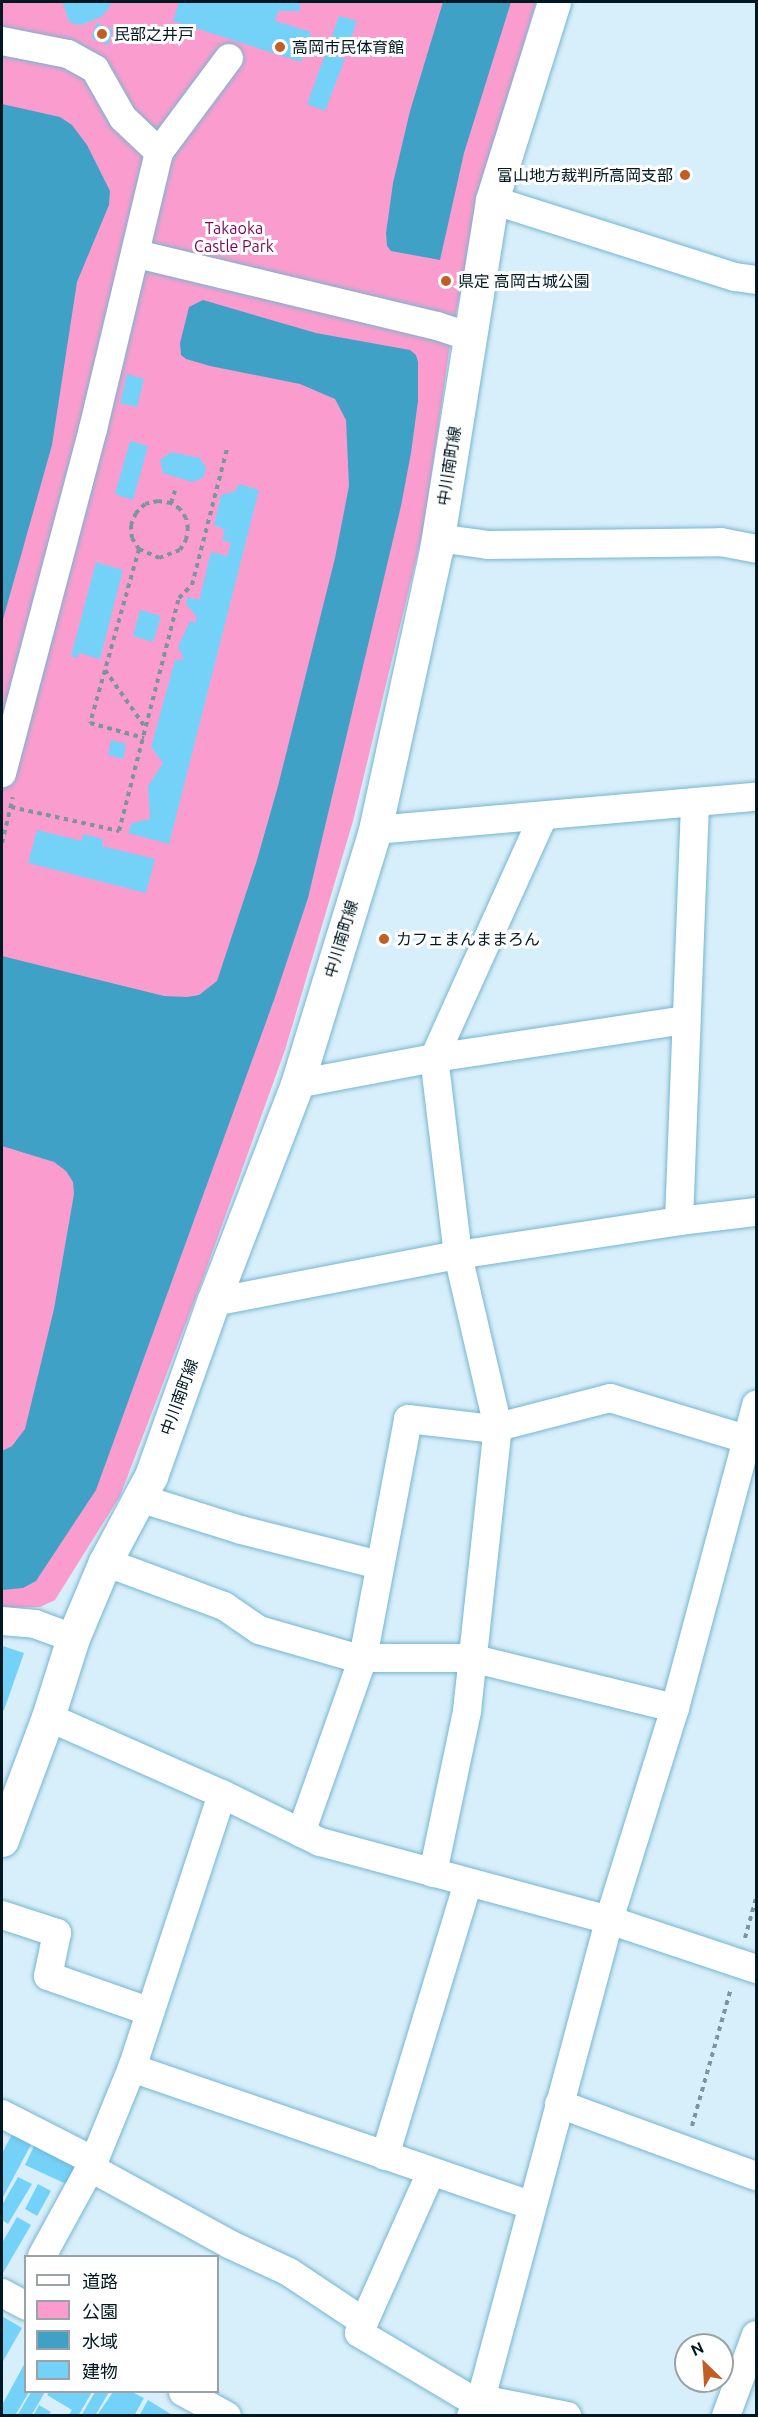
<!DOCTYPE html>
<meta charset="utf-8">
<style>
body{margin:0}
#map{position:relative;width:758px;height:2417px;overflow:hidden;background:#d7effa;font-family:Ubuntu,"Noto Sans JP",sans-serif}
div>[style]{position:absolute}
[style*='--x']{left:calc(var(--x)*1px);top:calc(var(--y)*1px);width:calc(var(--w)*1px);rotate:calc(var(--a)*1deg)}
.green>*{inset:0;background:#fa9dce}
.water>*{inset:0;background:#40a1c7}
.building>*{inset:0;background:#74d2f9}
.path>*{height:4px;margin-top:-2px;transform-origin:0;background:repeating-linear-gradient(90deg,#7c949f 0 4.5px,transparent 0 9px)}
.roads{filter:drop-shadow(0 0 2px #76b5d0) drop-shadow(0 0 2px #76b5d0)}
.minor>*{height:28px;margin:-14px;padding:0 14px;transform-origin:14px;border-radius:14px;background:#fff}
.major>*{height:33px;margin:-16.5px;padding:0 16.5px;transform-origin:16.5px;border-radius:16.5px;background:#fff}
.dots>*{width:16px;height:16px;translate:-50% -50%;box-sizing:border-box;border:3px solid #fff;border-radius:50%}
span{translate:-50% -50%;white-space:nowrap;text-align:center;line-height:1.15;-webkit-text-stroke:6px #fff;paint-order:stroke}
.poi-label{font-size:16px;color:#001822}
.left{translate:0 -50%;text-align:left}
.right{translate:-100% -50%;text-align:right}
.park-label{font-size:16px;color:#7b0454}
.street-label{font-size:16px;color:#001822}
.frame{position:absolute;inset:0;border:3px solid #001822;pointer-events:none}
.legend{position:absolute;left:24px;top:2255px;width:195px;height:138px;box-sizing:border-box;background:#fff;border:2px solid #99a3a7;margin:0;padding:8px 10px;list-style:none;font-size:18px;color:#001822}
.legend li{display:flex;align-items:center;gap:12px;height:30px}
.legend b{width:30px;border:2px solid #99a3a7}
.north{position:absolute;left:674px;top:2333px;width:60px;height:60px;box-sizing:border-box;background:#fff;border:2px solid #99a3a7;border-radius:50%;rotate:335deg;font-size:16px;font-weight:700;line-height:24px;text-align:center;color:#001822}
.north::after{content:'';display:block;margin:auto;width:21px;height:27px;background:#c05e23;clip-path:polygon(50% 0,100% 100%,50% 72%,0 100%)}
</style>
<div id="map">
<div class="green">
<i style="clip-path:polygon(2px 2px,536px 2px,485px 180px,452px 331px,424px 527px,353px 821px,285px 1050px,202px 1281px,120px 1496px,55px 1600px,40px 1607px,2px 1608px)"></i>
</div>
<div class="water">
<i style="clip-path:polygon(443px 2px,511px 2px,464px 153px,440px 260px,391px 251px,387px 246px,386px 233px,393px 183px,410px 111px)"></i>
<i style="clip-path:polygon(2px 104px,60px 117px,72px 125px,87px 145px,110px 191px,109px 205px,77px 282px,52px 445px,2px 623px)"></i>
<i style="clip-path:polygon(203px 300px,316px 333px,410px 350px,416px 355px,418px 362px,418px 401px,411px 453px,401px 506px,308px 898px,274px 1000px,96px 1490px,36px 1581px,23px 1588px,2px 1590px,2px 1451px,12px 1446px,25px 1429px,54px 1309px,74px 1194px,73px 1182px,66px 1171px,54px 1162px,2px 1146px,2px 956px,164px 996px,187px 997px,199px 995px,217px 981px,257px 860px,278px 786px,335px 558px,349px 486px,346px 420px,335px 399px,300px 384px,210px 366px,186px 359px,181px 355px,180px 343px,189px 307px)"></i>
</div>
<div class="building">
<i style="clip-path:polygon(62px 2px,111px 2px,109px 8px,101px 17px,81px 25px,70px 23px)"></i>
<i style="clip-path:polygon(179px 2px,300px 2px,300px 11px,278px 11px,275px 21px,311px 32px,301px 62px,173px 21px)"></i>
<i style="clip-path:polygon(339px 16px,357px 21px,347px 50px,329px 44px)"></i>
<i style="clip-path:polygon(97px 23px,113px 30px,108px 45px,91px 38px)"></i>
<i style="clip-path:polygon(326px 52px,345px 59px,325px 111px,307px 104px)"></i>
<i style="clip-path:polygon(127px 374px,144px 379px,137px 407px,120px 403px)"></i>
<i style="clip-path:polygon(130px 441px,148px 446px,133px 500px,115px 494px)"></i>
<i style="clip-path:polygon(171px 452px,200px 458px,206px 468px,203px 478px,192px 482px,163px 473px,160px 460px)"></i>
<i style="clip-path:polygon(239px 484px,259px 490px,169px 844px,128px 833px,132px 823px,150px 819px,148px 786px,163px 763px,151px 747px,175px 660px,184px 659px,178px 647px,190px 621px,195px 623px,197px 617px,186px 604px,188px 597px,199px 600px,211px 552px,227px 556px,231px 543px,222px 540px,225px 530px,214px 525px,221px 495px,235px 491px)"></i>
<i style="clip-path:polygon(96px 562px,123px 570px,100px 659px,79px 653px,77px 658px,71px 656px)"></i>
<i style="clip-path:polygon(140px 610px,161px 616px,153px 642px,133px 636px)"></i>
<i style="clip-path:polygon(111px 740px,126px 744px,123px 759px,108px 755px)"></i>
<i style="clip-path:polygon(37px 830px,82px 841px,83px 834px,103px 839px,102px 846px,155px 859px,146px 893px,28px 863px)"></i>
<i style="clip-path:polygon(3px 1646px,24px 1653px,4px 1710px,2px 1710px)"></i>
<i style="clip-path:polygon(15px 2129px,34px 2139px,2px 2199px,2px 2153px)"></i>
<i style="clip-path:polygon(38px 2138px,88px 2161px,75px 2188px,25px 2165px)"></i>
<i style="clip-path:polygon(18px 2177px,32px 2184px,8px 2224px,2px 2220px,2px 2205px)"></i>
<i style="clip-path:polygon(38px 2184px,51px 2191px,37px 2216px,25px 2209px)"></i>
<i style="clip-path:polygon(17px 2217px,31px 2225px,3px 2273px,2px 2243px)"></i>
<i style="clip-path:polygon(2px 2316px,22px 2328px,2px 2363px)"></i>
<i style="clip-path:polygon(26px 2361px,26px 2392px,29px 2392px,15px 2416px,2px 2416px,2px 2405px)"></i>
<i style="clip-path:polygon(31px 2392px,45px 2392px,31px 2416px,17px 2416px)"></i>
<i style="clip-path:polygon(49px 2392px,92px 2392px,78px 2416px,68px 2416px,72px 2410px,47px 2395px)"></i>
<i style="clip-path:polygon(95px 2392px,109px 2392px,95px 2416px,81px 2416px)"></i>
<i style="clip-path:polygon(113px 2392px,132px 2392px,144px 2398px,134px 2416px,98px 2414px)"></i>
<i style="clip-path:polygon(148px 2400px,174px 2416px,139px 2416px)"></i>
<i style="clip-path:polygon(39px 2405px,51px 2412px,48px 2416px,33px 2416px)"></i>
</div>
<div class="path">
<i style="--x:171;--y:503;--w:13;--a:-72"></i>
<i style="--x:139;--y:549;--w:22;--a:24"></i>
<i style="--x:159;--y:558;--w:22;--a:-21"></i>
<i style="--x:180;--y:550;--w:12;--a:-59"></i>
<i style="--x:186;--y:540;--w:11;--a:-80"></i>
<i style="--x:188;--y:529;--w:11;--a:-100"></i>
<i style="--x:186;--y:518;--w:11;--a:-124"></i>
<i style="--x:180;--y:509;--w:11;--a:-146"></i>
<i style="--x:171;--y:503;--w:13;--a:-171"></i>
<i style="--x:158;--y:501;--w:13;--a:167"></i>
<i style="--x:145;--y:504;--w:13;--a:135"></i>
<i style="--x:136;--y:513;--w:13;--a:113"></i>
<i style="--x:131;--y:525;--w:13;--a:86"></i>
<i style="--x:132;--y:538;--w:13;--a:58"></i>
<i style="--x:139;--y:549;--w:181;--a:105.7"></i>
<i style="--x:90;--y:723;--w:56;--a:15.5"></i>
<i style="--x:105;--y:670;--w:70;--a:54.9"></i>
<i style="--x:11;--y:807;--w:111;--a:12.5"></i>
<i style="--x:119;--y:831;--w:241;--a:-75.6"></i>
<i style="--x:179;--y:598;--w:18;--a:-45"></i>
<i style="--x:192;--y:585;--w:140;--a:-75.6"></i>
<i style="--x:2;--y:843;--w:47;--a:-76.6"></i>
<i style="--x:745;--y:1938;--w:41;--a:-74.6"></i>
<i style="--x:692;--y:2126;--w:143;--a:-74.2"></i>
</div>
<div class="roads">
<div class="minor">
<i style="--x:2;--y:41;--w:67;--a:11.1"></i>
<i style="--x:68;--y:54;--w:31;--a:29"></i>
<i style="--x:95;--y:69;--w:56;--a:60.3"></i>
<i style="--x:123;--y:118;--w:50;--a:43.4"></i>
<i style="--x:159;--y:152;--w:285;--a:103.4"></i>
<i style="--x:93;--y:429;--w:356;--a:104.8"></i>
<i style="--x:159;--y:152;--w:117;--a:-53.3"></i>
<i style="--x:492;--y:200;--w:255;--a:17.6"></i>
<i style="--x:735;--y:277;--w:21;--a:8"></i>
<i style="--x:137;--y:254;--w:309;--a:13.5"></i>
<i style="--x:437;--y:326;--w:35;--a:18"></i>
<i style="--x:438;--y:538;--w:50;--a:8"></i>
<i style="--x:488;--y:545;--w:233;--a:-0.7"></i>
<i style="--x:721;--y:542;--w:36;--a:11"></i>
<i style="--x:375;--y:830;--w:382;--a:-5"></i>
<i style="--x:297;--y:1084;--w:139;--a:-10.7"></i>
<i style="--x:434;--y:1058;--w:255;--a:-8.6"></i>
<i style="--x:679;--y:1221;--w:418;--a:-87.8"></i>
<i style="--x:213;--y:1302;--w:249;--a:-10.9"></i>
<i style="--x:458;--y:1255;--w:224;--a:-8.7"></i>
<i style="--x:679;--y:1221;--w:78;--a:-6.7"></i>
<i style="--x:139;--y:1498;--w:107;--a:17.4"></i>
<i style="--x:241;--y:1530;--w:142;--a:14.2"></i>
<i style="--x:105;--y:1562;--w:127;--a:20.3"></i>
<i style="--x:224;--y:1606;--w:42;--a:34.4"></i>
<i style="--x:259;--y:1630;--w:101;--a:16.1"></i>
<i style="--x:356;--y:1658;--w:115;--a:0"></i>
<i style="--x:471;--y:1658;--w:210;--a:13.8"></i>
<i style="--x:2;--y:1621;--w:33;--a:5"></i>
<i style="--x:35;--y:1624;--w:40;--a:20.2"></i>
<i style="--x:48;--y:1717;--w:190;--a:23.9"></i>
<i style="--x:222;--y:1794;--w:109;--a:26.1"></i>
<i style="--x:320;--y:1842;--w:299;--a:15.1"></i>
<i style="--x:609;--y:1920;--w:155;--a:18.4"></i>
<i style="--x:301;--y:1833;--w:186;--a:-70.5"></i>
<i style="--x:363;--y:1658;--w:243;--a:-79.3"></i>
<i style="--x:408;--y:1419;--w:79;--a:6.6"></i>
<i style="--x:486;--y:1428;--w:12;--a:-5"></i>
<i style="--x:498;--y:1427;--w:116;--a:-14.5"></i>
<i style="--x:610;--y:1398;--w:152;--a:16.8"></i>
<i style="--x:433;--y:1873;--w:166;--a:-78.1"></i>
<i style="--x:467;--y:1711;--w:286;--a:-83.8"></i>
<i style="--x:498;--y:1427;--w:177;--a:-103.1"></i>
<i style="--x:458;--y:1255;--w:198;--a:-96.9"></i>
<i style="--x:434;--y:1058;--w:265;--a:-65.7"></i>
<i style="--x:2;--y:1915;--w:58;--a:18.1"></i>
<i style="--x:57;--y:1933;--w:44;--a:101.8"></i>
<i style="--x:48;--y:1976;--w:106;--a:19.3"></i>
<i style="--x:132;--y:2068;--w:423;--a:19"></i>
<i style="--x:559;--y:2104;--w:210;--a:20.1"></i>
<i style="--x:2;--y:2114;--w:103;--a:27.1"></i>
<i style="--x:385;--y:2156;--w:285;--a:-73.1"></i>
<i style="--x:91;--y:2168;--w:158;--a:28.8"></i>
<i style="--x:229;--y:2244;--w:66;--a:25"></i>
<i style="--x:289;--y:2272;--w:90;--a:33.7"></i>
<i style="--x:364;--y:2322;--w:164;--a:-65.9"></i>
<i style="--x:42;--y:2256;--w:108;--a:-61.3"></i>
<i style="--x:94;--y:2161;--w:100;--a:-67.8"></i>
<i style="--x:132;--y:2068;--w:288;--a:-71.8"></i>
<i style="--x:2;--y:2293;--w:27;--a:28"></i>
<i style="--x:364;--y:2322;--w:12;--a:114"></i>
<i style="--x:359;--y:2333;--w:129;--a:30.7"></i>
<i style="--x:470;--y:2399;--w:11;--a:0"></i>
<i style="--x:481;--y:2399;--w:88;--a:11.2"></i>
<i style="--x:183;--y:2392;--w:50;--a:28.6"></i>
<i style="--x:471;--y:2416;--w:20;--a:-60"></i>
<i style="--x:481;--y:2399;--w:496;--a:-75"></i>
<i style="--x:609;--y:1920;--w:222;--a:-72.7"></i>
<i style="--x:675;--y:1708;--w:314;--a:-75"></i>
<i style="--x:726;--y:2416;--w:86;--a:-69.7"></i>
</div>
<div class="major">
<i style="--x:2;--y:1840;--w:131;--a:-69.5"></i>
<i style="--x:48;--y:1717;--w:83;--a:-72.4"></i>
<i style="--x:73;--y:1638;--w:82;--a:-67.2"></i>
<i style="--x:105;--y:1562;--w:98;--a:-61.9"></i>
<i style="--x:151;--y:1476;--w:185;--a:-70.4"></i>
<i style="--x:213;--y:1302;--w:234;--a:-68.9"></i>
<i style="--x:297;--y:1084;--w:266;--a:-72.9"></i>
<i style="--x:375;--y:830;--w:287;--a:-77.7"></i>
<i style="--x:436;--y:550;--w:354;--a:-80.9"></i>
<i style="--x:492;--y:200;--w:207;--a:-72.6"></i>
</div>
</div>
<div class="dots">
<i style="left:102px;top:34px;background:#c05e23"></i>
<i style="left:280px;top:47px;background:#c05e23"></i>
<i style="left:685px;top:175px;background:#c05e23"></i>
<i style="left:446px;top:281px;background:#c05e23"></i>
<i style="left:384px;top:939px;background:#c05e23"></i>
</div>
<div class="poi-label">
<span class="left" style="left:114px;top:34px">民部之井戸</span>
<span class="left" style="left:292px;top:47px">高岡市民体育館</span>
<span class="right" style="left:673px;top:175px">富山地方裁判所高岡支部</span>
<span class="left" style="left:458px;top:281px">県定 高岡古城公園</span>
<span class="left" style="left:396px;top:939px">カフェまんままろん</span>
</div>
<div class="park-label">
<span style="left:234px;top:237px">Takaoka<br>Castle Park</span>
</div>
<div class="street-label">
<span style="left:449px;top:466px;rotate:-81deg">中川南町線</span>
<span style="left:341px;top:939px;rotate:-73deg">中川南町線</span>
<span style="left:179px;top:1397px;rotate:-70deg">中川南町線</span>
</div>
<div class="frame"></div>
<ul class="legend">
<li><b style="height:8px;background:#fff"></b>道路</li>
<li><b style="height:16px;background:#fa9dce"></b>公園</li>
<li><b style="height:16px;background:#40a1c7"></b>水域</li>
<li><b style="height:16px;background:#74d2f9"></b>建物</li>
</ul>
<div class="north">N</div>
</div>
